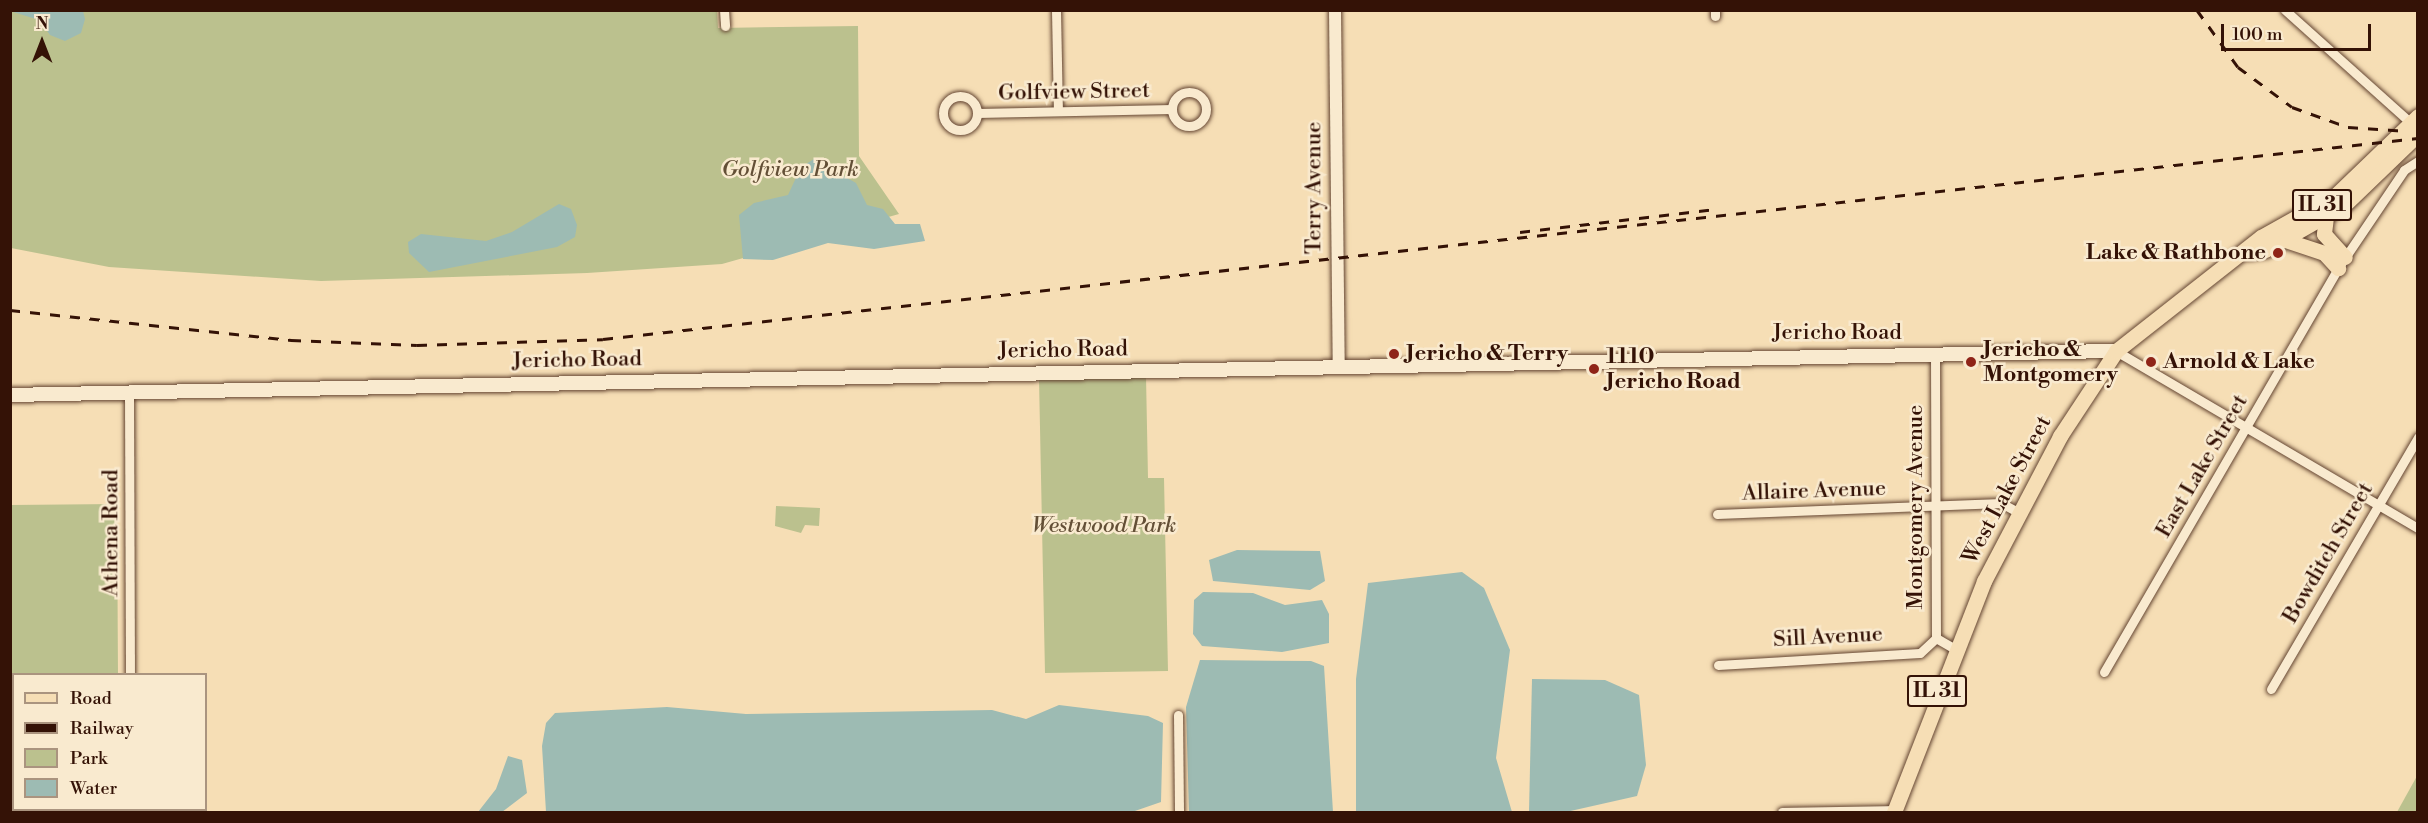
<!DOCTYPE html>
<style>
body{margin:0}
#map{position:relative;width:2428px;height:823px;overflow:hidden;background:#f6deb5;font-family:"Libre Bodoni",serif}
div>[style]{position:absolute}
[style*='--x']{left:calc(var(--x)*1px);top:calc(var(--y)*1px);width:calc(var(--w)*1px);rotate:calc(var(--a)*1deg)}
.green>*{inset:0;background:#bbc18e}
.water>*{inset:0;background:#9dbbb3}
.roads{filter:drop-shadow(0 0 2px #644532) drop-shadow(0 0 2px #644532)}
.minor>*{height:9px;margin:-4.5px;padding:0 4.5px;transform-origin:4.5px;border-radius:4.5px;background:#f9eacf}
.minor>.ring{margin:-4.5px;padding:0;box-sizing:content-box;background:none;border:9px solid #f9eacf;border-radius:50%}
.tertiary>*{height:12px;margin:-6px;padding:0 6px;transform-origin:6px;border-radius:6px;background:#f9eacf}
.secondary>*{height:14px;margin:-7px;padding:0 7px;transform-origin:7px;border-radius:7px;background:#f9eacf}
.primary>*{height:15px;margin:-7.5px;padding:0 7.5px;transform-origin:7.5px;border-radius:7.5px;background:#f6deb5}
.rail>*{height:3px;margin-top:-1.5px;transform-origin:0;background:repeating-linear-gradient(90deg,#341206 0 10px,transparent 0 20px)}
.dots>*{width:16px;height:16px;translate:-50% -50%;box-sizing:border-box;border:3px solid #f9eacf;border-radius:50%}
span{translate:-50% -50%;white-space:nowrap;text-align:center;line-height:1.15;-webkit-text-stroke:5px #f9eacf;paint-order:stroke}
.shield-label span{padding:2px 4px;background:#f9eacf;border:2px solid;border-radius:4px;-webkit-text-stroke-width:0}
.shield-label{font-size:21px;color:#341206;font-weight:700}
.street-label{font-size:22px;color:#341206}
.park-label{font-size:22px;color:#634f36;font-style:italic}
.poi-label{font-size:22px;color:#341206;font-weight:700}
.right{translate:-100% -50%;text-align:right}
.left{translate:0 -50%;text-align:left}
.frame{position:absolute;inset:0;border:12px solid #341206;pointer-events:none}
.legend{position:absolute;left:12px;top:673px;width:195px;height:138px;box-sizing:border-box;background:#f9eacf;border:2px solid #aa947f;margin:0;padding:8px 10px;list-style:none;font-size:18px;color:#341206}
.legend li{display:flex;align-items:center;gap:12px;height:30px}
.legend b{width:30px;border:2px solid #aa947f}
.north{position:absolute;left:12px;top:12px;width:60px;height:60px;-webkit-text-stroke:4px #f9eacf;paint-order:stroke;rotate:0deg;font-size:16px;font-weight:700;line-height:24px;text-align:center;color:#341206}
.north::after{content:'';display:block;margin:auto;width:21px;height:27px;background:#341206;clip-path:polygon(50% 0,100% 100%,50% 72%,0 100%)}
.scale{position:absolute;left:2221px;top:24px;width:150px;height:27px;box-sizing:border-box;border:3px solid #341206;border-top:0;padding-left:8px;font-size:18px;line-height:21px;white-space:nowrap;color:#341206;-webkit-text-stroke:4px #f9eacf;paint-order:stroke}
</style>
<div id="map">
<div class="green">
<i style="clip-path:polygon(717px 10px,718px 28px,858px 26px,859px 156px,899px 214px,722px 264px,587px 273px,321px 281px,109px 267px,11px 248px,10px 11px)"></i>
<i style="clip-path:polygon(1146px 376px,1148px 478px,1164px 478px,1168px 671px,1045px 673px,1039px 379px)"></i>
<i style="clip-path:polygon(117px 504px,118px 674px,14px 674px,14px 810px,119px 812px,11px 812px,10px 505px)"></i>
<i style="clip-path:polygon(776px 506px,820px 508px,819px 526px,805px 525px,801px 533px,775px 526px)"></i>
<i style="clip-path:polygon(2417px 776px,2417px 812px,2397px 812px)"></i>
</div>
<div class="water">
<i style="clip-path:polygon(10px 11px,83px 11px,85px 19px,81px 33px,65px 41px,50px 35px,39px 20px)"></i>
<i style="clip-path:polygon(814px 159px,856px 183px,867px 205px,883px 209px,895px 224px,920px 224px,925px 241px,874px 249px,828px 243px,773px 260px,743px 259px,739px 215px,754px 203px,788px 195px,801px 167px)"></i>
<i style="clip-path:polygon(559px 204px,571px 209px,577px 225px,575px 237px,557px 247px,429px 272px,409px 253px,408px 242px,421px 234px,486px 241px,512px 232px)"></i>
<i style="clip-path:polygon(1237px 550px,1320px 551px,1325px 581px,1310px 590px,1213px 581px,1209px 560px)"></i>
<i style="clip-path:polygon(1462px 572px,1484px 588px,1510px 650px,1496px 758px,1512px 812px,1356px 812px,1356px 679px,1368px 583px)"></i>
<i style="clip-path:polygon(1203px 592px,1253px 593px,1285px 605px,1322px 600px,1329px 614px,1329px 643px,1282px 652px,1202px 646px,1193px 634px,1194px 600px)"></i>
<i style="clip-path:polygon(1200px 660px,1311px 661px,1324px 666px,1333px 812px,1189px 812px,1186px 707px)"></i>
<i style="clip-path:polygon(1532px 679px,1605px 680px,1639px 695px,1646px 765px,1637px 796px,1566px 812px,1529px 812px)"></i>
<i style="clip-path:polygon(1059px 705px,1148px 716px,1163px 723px,1161px 802px,1132px 812px,546px 812px,542px 746px,546px 723px,555px 713px,667px 707px,746px 714px,992px 710px,1026px 719px)"></i>
<i style="clip-path:polygon(508px 756px,522px 760px,527px 793px,502px 812px,478px 812px,496px 789px)"></i>
</div>
<div class="roads">
<div class="minor">
<i style="--x:724;--y:10;--w:16;--a:86"></i>
<i style="--x:1056;--y:10;--w:101;--a:88.9"></i>
<i style="--x:1715;--y:10;--w:6;--a:90"></i>
<i style="--x:2285;--y:10;--w:169;--a:41.9"></i>
<i class="ring" style="left:1172px;top:92px;width:25px;height:25px"></i>
<i class="ring" style="left:943px;top:96px;width:25px;height:25px"></i>
<i style="--x:977;--y:113;--w:195;--a:-1.2"></i>
<i style="--x:2116;--y:351;--w:350;--a:30.4"></i>
<i style="--x:1935;--y:354;--w:284;--a:89.8"></i>
<i style="--x:129;--y:392;--w:282;--a:89.8"></i>
<i style="--x:1717;--y:514;--w:284;--a:-2.2"></i>
<i style="--x:2001;--y:503;--w:19;--a:28"></i>
<i style="--x:1936;--y:638;--w:22;--a:30"></i>
<i style="--x:1718;--y:665;--w:202;--a:-3.4"></i>
<i style="--x:1920;--y:653;--w:22;--a:-43"></i>
<i style="--x:2104;--y:672;--w:467;--a:-59.9"></i>
<i style="--x:2338;--y:268;--w:118;--a:-56"></i>
<i style="--x:2404;--y:170;--w:17;--a:-33"></i>
<i style="--x:2271;--y:689;--w:292;--a:-59.7"></i>
<i style="--x:1178;--y:715;--w:97;--a:89.4"></i>
<i style="--x:181;--y:810;--w:2;--a:63"></i>
<i style="--x:1782;--y:812;--w:113;--a:-1"></i>
</div>
<div class="tertiary">
<i style="--x:1335;--y:10;--w:355;--a:89.4"></i>
</div>
<div class="secondary">
<i style="--x:10;--y:395;--w:2106;--a:-1.2"></i>
</div>
<div class="primary">
<i style="--x:2326;--y:217;--w:17;--a:97"></i>
<i style="--x:2324;--y:234;--w:31;--a:48"></i>
<i style="--x:2285;--y:240;--w:41;--a:18.4"></i>
<i style="--x:2324;--y:253;--w:21;--a:47"></i>
<i style="--x:2248;--y:252;--w:17;--a:-7"></i>
<i style="--x:2265;--y:250;--w:91;--a:-29.7"></i>
<i style="--x:2344;--y:205;--w:103;--a:-43.8"></i>
<i style="--x:1894;--y:812;--w:248;--a:-68.7"></i>
<i style="--x:1984;--y:581;--w:164;--a:-62.3"></i>
<i style="--x:2060;--y:436;--w:102;--a:-56.6"></i>
<i style="--x:2116;--y:351;--w:184;--a:-38.2"></i>
<i style="--x:2261;--y:237;--w:86;--a:-29.2"></i>
<i style="--x:2336;--y:195;--w:114;--a:-43.9"></i>
</div>
</div>
<div class="rail">
<i style="--x:2197;--y:10;--w:70;--a:54.3"></i>
<i style="--x:2238;--y:67;--w:67;--a:36.5"></i>
<i style="--x:2292;--y:107;--w:59;--a:19.7"></i>
<i style="--x:2348;--y:127;--w:60;--a:3.8"></i>
<i style="--x:1520;--y:232;--w:197;--a:-6.7"></i>
<i style="--x:10;--y:310;--w:283;--a:6.1"></i>
<i style="--x:291;--y:340;--w:126;--a:2.3"></i>
<i style="--x:417;--y:345;--w:186;--a:-1.8"></i>
<i style="--x:603;--y:339;--w:1826;--a:-6.32"></i>
</div>
<div class="dots">
<i style="left:2278px;top:253px;background:#8f2418"></i>
<i style="left:1394px;top:354px;background:#8f2418"></i>
<i style="left:1971px;top:362px;background:#8f2418"></i>
<i style="left:2151px;top:362px;background:#8f2418"></i>
<i style="left:1594px;top:369px;background:#8f2418"></i>
</div>
<div class="shield-label">
<span style="left:2322px;top:205px">IL 31</span>
<span style="left:1937px;top:691px">IL 31</span>
</div>
<div class="street-label">
<span style="left:1074px;top:92px;rotate:-1deg">Golfview Street</span>
<span style="left:1314px;top:188px;rotate:-90deg">Terry Avenue</span>
<span style="left:1837px;top:333px">Jericho Road</span>
<span style="left:1063px;top:350px;rotate:-1deg">Jericho Road</span>
<span style="left:577px;top:360px;rotate:-1deg">Jericho Road</span>
<span style="left:2202px;top:466px;rotate:-60deg">East Lake Street</span>
<span style="left:2007px;top:490px;rotate:-62deg">West Lake Street</span>
<span style="left:1814px;top:491px;rotate:-2deg">Allaire Avenue</span>
<span style="left:1916px;top:507px;rotate:-90deg">Montgomery Avenue</span>
<span style="left:111px;top:533px;rotate:-90deg">Athena Road</span>
<span style="left:2328px;top:553px;rotate:-60deg">Bowditch Street</span>
<span style="left:1828px;top:637px;rotate:-3deg">Sill Avenue</span>
</div>
<div class="park-label">
<span style="left:790px;top:170px">Golfview Park</span>
<span style="left:1104px;top:526px">Westwood Park</span>
</div>
<div class="poi-label">
<span class="right" style="left:2266px;top:253px">Lake &amp; Rathbone</span>
<span class="left" style="left:1983px;top:362px">Jericho &amp;<br>Montgomery</span>
<span class="left" style="left:1406px;top:354px">Jericho &amp; Terry</span>
<span class="left" style="left:1606px;top:369px">1110<br>Jericho Road</span>
<span class="left" style="left:2163px;top:362px">Arnold &amp; Lake</span>
</div>
<div class="frame"></div>
<ul class="legend">
<li><b style="height:8px;background:#f6deb5"></b>Road</li>
<li><b style="height:8px;background:#341206"></b>Railway</li>
<li><b style="height:16px;background:#bbc18e"></b>Park</li>
<li><b style="height:16px;background:#9dbbb3"></b>Water</li>
</ul>
<div class="north">N</div>
<div class="scale">100 m</div>
</div>
